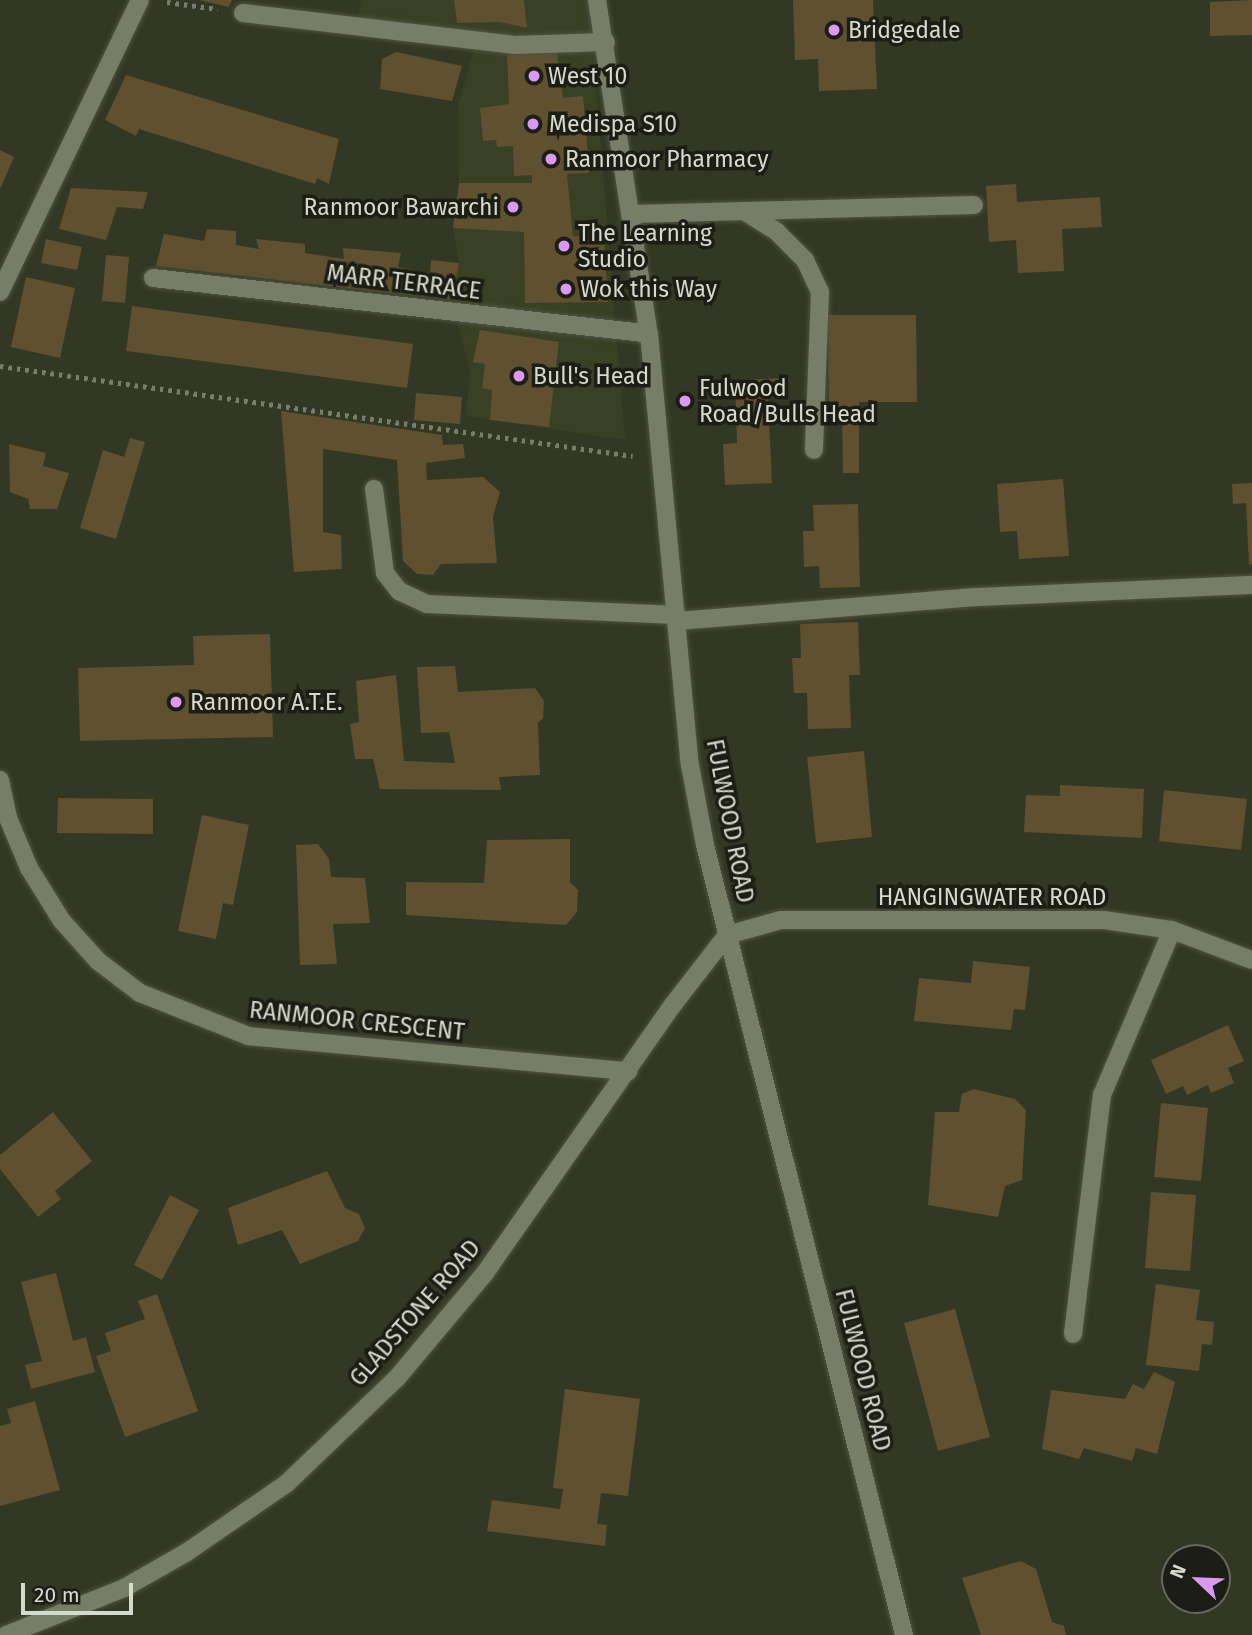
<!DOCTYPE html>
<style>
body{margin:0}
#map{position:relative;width:1252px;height:1635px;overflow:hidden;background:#333824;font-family:"Fira Sans",sans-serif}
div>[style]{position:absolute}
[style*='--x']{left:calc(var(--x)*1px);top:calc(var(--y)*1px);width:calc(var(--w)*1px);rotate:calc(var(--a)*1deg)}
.built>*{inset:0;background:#394024}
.building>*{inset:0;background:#5f502f}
.path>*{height:4.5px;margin-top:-2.25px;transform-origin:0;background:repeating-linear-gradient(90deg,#787d6c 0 3.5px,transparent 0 8.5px)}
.roads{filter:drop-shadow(0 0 2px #4f5342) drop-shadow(0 0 2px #4f5342)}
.minor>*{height:18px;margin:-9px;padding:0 9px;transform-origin:9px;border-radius:9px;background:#777d66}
.dots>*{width:19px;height:19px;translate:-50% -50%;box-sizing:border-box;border:4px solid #1c1e15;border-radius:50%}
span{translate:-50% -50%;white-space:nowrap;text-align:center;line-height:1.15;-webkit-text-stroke:7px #1c1e15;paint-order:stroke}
.poi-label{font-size:23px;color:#d6dacd}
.left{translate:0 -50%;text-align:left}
.right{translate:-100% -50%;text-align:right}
.street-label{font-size:23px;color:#d6dacd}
.north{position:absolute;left:1161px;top:1544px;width:70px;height:70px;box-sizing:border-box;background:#1c1e15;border:2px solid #66695f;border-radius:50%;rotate:293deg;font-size:19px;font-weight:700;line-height:28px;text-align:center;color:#d6dacd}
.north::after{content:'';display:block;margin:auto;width:24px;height:32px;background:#db99f5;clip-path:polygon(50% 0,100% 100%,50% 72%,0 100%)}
.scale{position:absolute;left:21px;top:1583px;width:112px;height:32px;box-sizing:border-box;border:4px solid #d6dacd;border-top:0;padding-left:9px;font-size:21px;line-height:24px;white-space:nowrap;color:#d6dacd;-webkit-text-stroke:5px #1c1e15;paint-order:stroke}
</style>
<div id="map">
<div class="built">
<i style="clip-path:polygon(361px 0,589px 0,625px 440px,466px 416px,470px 372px,452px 300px,459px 263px,453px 228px,459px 183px,458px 106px,474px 50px,357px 28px)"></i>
</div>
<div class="building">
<i style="clip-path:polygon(199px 0,232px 0,229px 7px)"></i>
<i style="clip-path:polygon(454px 0,524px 0,527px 28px,500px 22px,457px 23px)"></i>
<i style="clip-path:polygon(793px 0,873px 0,877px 89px,819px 91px,818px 59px,795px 60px)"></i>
<i style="clip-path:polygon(1252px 0,1252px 35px,1210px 36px,1210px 2px)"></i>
<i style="clip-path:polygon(396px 52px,462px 66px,452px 101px,380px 89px,382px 59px)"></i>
<i style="clip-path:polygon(557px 52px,563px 98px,583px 96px,587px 143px,589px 173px,567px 174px,573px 236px,604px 237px,608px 302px,525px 303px,524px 232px,453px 228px,459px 183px,532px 183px,532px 175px,514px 176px,513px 146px,497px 147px,496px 140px,483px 141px,480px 108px,509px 104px,507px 55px)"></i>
<i style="clip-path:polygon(126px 75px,339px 139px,329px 184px,317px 178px,315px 184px,139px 129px,136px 136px,105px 120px)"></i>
<i style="clip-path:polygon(0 150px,14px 157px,0 189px)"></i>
<i style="clip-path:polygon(1016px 184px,1017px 202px,1100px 197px,1102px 227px,1062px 229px,1064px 271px,1018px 273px,1016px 240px,989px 242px,986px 186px)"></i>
<i style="clip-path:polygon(71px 188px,148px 192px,143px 209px,117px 207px,106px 240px,59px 229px)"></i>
<i style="clip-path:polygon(207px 229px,236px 231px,236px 245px,259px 249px,256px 239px,305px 244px,305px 253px,344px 259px,343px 248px,401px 253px,398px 267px,430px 273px,431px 260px,459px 263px,452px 300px,156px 266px,164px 234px,204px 241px)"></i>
<i style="clip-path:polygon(46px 239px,82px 247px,77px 270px,41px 263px)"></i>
<i style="clip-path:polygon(106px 255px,129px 257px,125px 303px,102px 301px)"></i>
<i style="clip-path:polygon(26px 277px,75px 288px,60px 358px,11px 347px)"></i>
<i style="clip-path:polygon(132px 306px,413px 344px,407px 388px,126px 351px)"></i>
<i style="clip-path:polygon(828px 315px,916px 315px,917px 402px,859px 402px,859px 473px,843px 473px,842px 412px,829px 413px)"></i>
<i style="clip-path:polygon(480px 330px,559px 342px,549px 427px,490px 420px,492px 390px,482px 388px,485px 364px,473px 362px)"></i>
<i style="clip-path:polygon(787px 378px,787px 397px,768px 398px,772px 483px,725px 485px,723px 444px,737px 443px,735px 380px)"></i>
<i style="clip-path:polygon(416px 393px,462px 397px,460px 424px,414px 420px)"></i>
<i style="clip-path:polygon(281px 411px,442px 435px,443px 445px,463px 444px,465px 458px,426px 463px,427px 480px,483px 477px,500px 492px,493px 517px,497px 563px,441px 564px,433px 575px,417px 574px,403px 561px,397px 460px,323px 449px,323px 532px,341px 535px,342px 569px,294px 572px)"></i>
<i style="clip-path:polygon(130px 438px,145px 442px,116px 539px,80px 528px,103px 450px,124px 457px)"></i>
<i style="clip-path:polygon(9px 444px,46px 453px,43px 466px,69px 473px,57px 509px,30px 509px,28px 499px,10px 492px)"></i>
<i style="clip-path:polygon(1063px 479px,1069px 556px,1019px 559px,1017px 531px,1000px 532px,997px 484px)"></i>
<i style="clip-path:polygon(1252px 483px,1252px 564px,1249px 565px,1246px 503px,1233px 504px,1232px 484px)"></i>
<i style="clip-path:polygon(858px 504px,860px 587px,820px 588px,819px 566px,804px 567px,803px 531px,814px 531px,813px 505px)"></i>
<i style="clip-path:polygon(858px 622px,860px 675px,849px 675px,851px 728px,808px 729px,807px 693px,794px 693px,792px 658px,801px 658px,800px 624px)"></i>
<i style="clip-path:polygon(270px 634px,273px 737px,80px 741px,78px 668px,194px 665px,193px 636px)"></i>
<i style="clip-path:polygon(455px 666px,458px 692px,535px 688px,544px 701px,543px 718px,538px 723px,540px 775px,499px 777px,501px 790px,380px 789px,373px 759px,355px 759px,350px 724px,359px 722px,356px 681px,396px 675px,404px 761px,455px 763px,449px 732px,421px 733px,417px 667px)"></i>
<i style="clip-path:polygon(864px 751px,872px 837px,816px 843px,807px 757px)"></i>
<i style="clip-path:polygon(1060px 785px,1144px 789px,1142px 838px,1024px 832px,1026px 795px,1060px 796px)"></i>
<i style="clip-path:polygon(1164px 790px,1247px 799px,1241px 850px,1159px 841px)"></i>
<i style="clip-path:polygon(58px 798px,153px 799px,153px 834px,57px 833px)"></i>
<i style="clip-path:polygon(202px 815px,249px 825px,233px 905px,223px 903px,216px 939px,178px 931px)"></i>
<i style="clip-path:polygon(570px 839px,570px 882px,578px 890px,577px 912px,566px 925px,406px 915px,406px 882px,484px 883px,487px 840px)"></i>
<i style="clip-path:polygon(318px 844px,329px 859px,331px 877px,365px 878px,370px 923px,333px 924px,337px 964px,300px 965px,296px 845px)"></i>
<i style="clip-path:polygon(973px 961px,1030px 967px,1025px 1010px,1014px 1009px,1011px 1030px,914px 1021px,919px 978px,971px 983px)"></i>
<i style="clip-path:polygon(1228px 1025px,1244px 1061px,1228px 1068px,1234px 1083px,1211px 1093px,1208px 1085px,1187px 1095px,1183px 1086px,1166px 1094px,1151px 1060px)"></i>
<i style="clip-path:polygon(974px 1089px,1015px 1099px,1026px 1110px,1022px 1180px,1005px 1186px,998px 1217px,928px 1205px,935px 1112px,959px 1112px,962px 1094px)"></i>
<i style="clip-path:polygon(1161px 1103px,1208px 1108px,1201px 1181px,1154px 1177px)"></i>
<i style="clip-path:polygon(53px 1112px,92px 1161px,55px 1191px,61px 1199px,38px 1217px,0 1169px,0 1155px)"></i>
<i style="clip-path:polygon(327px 1171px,345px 1208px,359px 1214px,365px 1228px,358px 1241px,300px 1264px,282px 1230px,238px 1245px,228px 1208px)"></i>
<i style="clip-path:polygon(1151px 1192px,1196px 1195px,1190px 1271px,1145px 1268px)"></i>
<i style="clip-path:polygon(170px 1195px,199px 1210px,162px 1280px,134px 1265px)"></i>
<i style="clip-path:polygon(56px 1273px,73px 1341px,86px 1337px,95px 1372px,31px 1389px,25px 1365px,42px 1361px,21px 1282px)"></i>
<i style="clip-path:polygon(1156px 1284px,1200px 1290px,1196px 1320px,1214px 1322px,1212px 1345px,1202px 1344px,1199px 1371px,1146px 1365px)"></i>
<i style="clip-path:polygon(157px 1294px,198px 1411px,125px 1437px,96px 1356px,111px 1351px,105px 1333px,145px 1319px,138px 1301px)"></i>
<i style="clip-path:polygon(955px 1309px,990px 1437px,938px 1451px,904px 1323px)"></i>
<i style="clip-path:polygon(1154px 1372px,1175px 1382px,1157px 1454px,1136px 1448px,1132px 1461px,1084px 1448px,1079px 1459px,1042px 1449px,1051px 1390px,1125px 1399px,1133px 1384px,1144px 1389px)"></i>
<i style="clip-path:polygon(565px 1389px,640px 1399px,628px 1496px,601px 1493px,597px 1524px,607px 1525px,605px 1546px,487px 1531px,492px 1500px,560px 1509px,563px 1489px,553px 1488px)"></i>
<i style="clip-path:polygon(35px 1401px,60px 1490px,0 1506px,0 1426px,11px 1423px,7px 1409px)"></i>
<i style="clip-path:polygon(1021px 1561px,1036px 1569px,1052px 1622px,1064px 1626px,1066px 1635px,981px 1635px,962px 1578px)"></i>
</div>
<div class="path">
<i style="--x:167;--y:2;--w:51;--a:7.8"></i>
<i style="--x:0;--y:366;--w:639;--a:8.09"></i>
</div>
<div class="roads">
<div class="minor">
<i style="--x:597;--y:0;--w:338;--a:81.2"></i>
<i style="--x:649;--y:334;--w:433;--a:84.6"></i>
<i style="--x:690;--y:765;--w:81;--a:79.4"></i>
<i style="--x:705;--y:845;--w:815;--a:75.86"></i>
<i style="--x:243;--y:13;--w:274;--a:6.7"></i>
<i style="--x:515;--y:45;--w:91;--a:-1.9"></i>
<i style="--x:744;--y:211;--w:39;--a:32"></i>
<i style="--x:777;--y:232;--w:40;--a:45"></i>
<i style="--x:805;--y:260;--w:35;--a:65"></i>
<i style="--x:820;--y:292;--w:158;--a:92.2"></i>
<i style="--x:632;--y:214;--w:342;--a:-1.5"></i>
<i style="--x:153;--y:278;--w:499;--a:6.4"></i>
<i style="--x:0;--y:292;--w:324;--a:-64.4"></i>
<i style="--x:374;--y:489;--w:85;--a:82.5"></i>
<i style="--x:385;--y:573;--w:23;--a:52"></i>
<i style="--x:399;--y:591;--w:31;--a:25"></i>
<i style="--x:427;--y:604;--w:250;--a:2.5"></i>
<i style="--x:677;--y:621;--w:300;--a:-4.6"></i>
<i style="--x:976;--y:597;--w:276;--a:-2.5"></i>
<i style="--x:0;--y:780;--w:39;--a:78"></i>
<i style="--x:8;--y:818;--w:54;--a:67.2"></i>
<i style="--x:29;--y:868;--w:62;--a:58.1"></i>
<i style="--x:62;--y:921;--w:54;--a:48"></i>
<i style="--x:98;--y:961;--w:53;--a:37.3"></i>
<i style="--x:140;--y:993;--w:116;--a:21.7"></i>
<i style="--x:248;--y:1036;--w:382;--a:5.3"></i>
<i style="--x:1073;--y:1334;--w:241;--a:-83.1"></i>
<i style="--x:1102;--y:1095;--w:179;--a:-67"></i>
<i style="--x:6;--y:1635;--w:127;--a:-21.7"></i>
<i style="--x:124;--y:1588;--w:73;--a:-29.7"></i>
<i style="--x:187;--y:1552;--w:120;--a:-34.5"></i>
<i style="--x:286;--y:1484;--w:153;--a:-43.7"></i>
<i style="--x:397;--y:1378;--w:137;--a:-50"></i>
<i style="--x:485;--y:1273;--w:326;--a:-55"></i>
<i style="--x:672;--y:1006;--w:90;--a:-52.2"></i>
<i style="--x:727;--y:935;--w:56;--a:-15.5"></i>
<i style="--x:781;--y:920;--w:323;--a:0"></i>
<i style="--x:1104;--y:920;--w:69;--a:8.4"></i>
<i style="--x:1172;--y:930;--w:85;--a:20.6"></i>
</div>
</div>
<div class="dots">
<i style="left:834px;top:30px;background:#db99f5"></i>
<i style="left:534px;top:76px;background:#db99f5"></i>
<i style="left:533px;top:124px;background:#db99f5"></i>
<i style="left:551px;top:159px;background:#db99f5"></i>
<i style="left:513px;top:207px;background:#db99f5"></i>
<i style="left:564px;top:246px;background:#db99f5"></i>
<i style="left:566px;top:289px;background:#db99f5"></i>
<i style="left:519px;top:376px;background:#db99f5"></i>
<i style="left:685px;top:401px;background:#db99f5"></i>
<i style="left:176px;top:702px;background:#db99f5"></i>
</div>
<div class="poi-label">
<span class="left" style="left:848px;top:30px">Bridgedale</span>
<span class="left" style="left:548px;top:76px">West 10</span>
<span class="left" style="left:549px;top:124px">Medispa S10</span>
<span class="left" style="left:565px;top:159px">Ranmoor Pharmacy</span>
<span class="right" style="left:499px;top:207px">Ranmoor Bawarchi</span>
<span class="left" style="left:578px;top:246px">The Learning<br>Studio</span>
<span class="left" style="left:580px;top:289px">Wok this Way</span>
<span class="left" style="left:533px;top:376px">Bull's Head</span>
<span class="left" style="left:699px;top:401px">Fulwood<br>Road/Bulls Head</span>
<span class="left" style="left:190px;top:702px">Ranmoor A.T.E.</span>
</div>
<div class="street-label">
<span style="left:404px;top:282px;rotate:7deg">MARR TERRACE</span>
<span style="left:730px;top:821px;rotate:79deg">FULWOOD ROAD</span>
<span style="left:992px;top:897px">HANGINGWATER ROAD</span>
<span style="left:357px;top:1021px;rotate:6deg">RANMOOR CRESCENT</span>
<span style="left:415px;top:1313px;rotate:-49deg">GLADSTONE ROAD</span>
<span style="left:863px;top:1370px;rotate:76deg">FULWOOD ROAD</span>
</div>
<div class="north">N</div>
<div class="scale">20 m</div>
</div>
